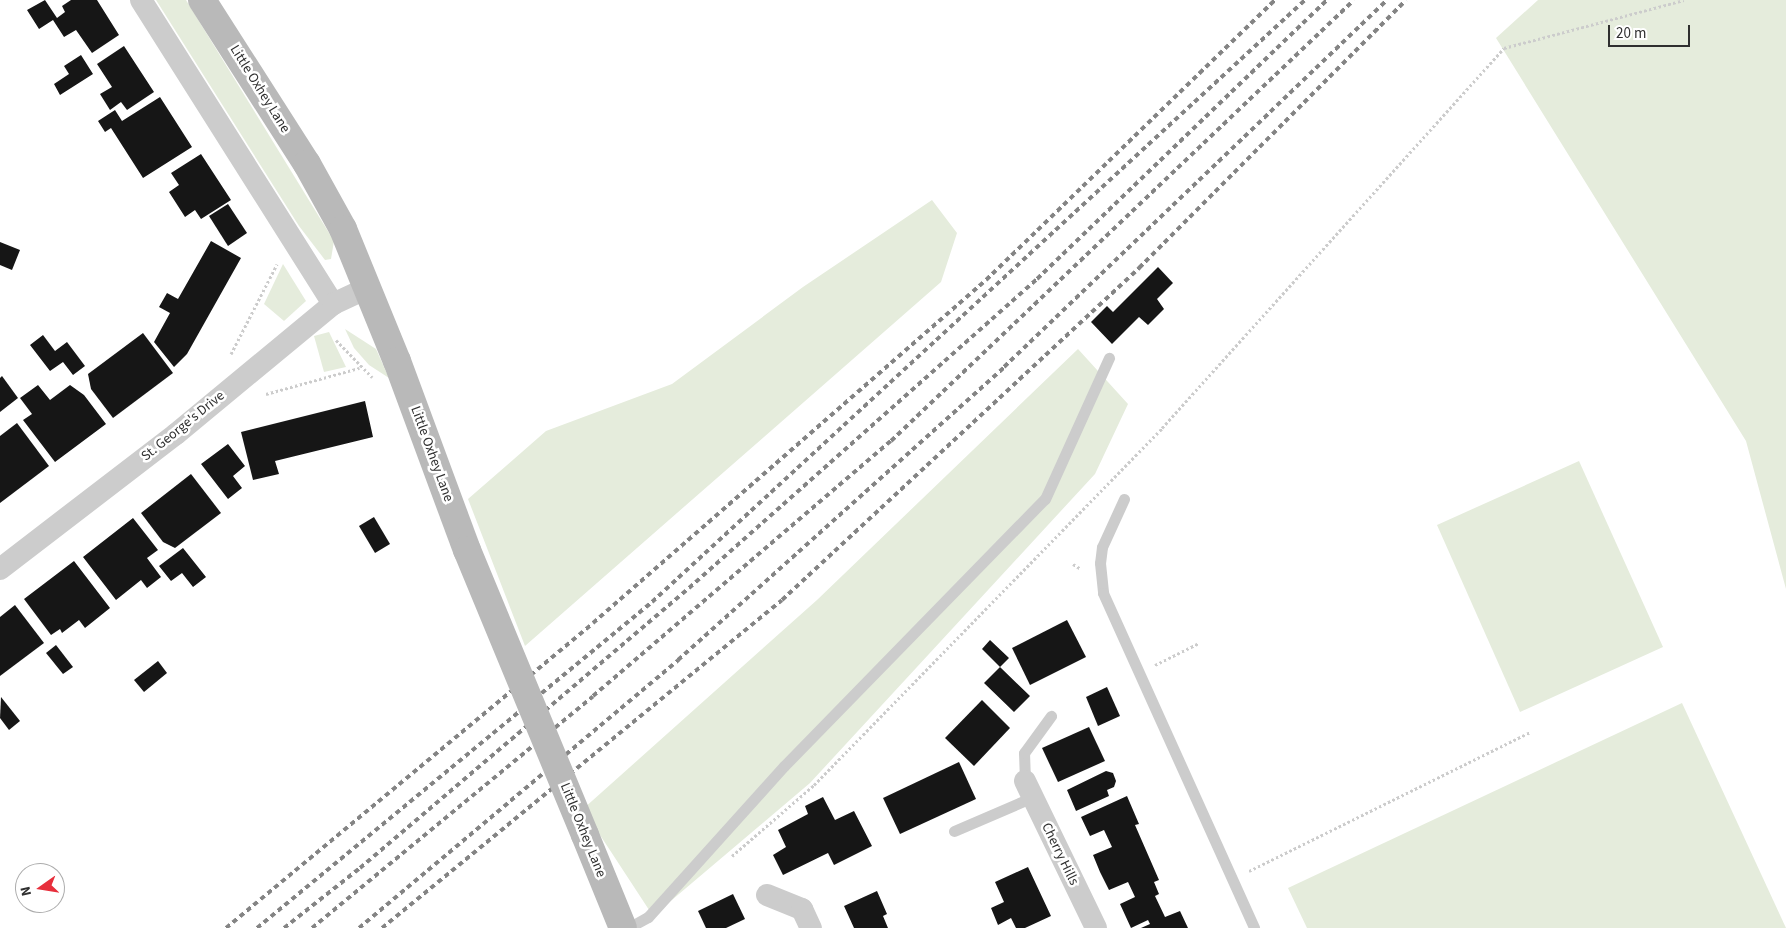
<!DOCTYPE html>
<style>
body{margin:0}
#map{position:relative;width:1786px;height:928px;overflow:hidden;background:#fff;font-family:"Source Sans 3",sans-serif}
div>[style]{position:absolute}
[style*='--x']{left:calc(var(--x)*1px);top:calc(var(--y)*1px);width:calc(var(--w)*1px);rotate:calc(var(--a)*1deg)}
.green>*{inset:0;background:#e5ecdc}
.building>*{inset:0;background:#161616}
.path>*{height:3px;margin-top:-1.5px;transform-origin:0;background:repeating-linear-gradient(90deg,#ccc 0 2.5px,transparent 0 5px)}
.lane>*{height:11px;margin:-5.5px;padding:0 5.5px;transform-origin:5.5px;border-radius:5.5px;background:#ccc}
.street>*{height:22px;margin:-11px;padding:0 11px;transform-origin:11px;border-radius:11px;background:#ccc}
.secondary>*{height:28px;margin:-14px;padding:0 14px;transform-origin:14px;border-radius:14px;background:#b9b9b9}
.rail>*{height:4px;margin-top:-2px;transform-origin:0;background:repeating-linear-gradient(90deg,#848484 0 5px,transparent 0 9px)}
.secondary-bridge>*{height:28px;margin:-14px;padding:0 14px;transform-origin:14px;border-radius:14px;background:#b9b9b9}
span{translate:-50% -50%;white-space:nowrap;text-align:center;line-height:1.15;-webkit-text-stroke:5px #fff;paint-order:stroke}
.street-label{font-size:14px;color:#2f2f2f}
.north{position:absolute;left:15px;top:863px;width:50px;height:50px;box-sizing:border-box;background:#fff;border:1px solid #acacac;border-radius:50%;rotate:257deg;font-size:14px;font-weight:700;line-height:20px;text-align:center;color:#2f2f2f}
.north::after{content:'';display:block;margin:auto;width:18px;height:22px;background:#e72f3c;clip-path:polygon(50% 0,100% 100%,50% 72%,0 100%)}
.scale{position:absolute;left:1608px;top:25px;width:82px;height:22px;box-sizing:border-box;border:2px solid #2f2f2f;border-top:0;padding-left:6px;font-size:15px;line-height:18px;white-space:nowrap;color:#2f2f2f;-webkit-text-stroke:4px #fff;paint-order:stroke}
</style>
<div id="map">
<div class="green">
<i style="clip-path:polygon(156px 0,186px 0,334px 241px,331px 259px,325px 260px,299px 226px)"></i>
<i style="clip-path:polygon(1538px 0,1786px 0,1786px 589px,1746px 441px,1496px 38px)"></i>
<i style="clip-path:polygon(932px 200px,957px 233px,941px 282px,525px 646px,468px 499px,546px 431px,672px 384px,803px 287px)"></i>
<i style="clip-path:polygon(283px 264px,306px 301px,284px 321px,264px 304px)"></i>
<i style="clip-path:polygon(345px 329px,376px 349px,389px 378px,369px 365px,354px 348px)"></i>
<i style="clip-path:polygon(329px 332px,346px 367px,324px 372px,314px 336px)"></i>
<i style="clip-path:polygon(1078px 349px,1128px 404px,1095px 474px,810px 783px,653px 916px,583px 809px,817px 600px)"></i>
<i style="clip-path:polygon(1579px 461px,1663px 647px,1520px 712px,1437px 525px)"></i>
<i style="clip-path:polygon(1682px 703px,1786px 928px,1307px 928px,1288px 888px)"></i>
</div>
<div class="building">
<i style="clip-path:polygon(45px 0,57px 18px,65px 12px,62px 6px,71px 0,97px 0,119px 35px,92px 53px,76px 30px,64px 37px,53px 20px,39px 29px,27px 10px)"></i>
<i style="clip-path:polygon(124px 46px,154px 92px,127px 110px,121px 102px,110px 110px,100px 94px,112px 87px,97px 64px)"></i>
<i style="clip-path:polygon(81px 55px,93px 74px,60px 95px,54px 84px,69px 74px,64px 66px)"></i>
<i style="clip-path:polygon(160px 97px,192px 147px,143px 178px,111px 128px,105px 132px,98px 121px,115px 110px,122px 121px)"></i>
<i style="clip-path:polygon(201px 154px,231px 200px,201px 219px,195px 210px,185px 217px,169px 192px,179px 185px,171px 173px)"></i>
<i style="clip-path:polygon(228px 204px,247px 233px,228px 246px,209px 216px)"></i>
<i style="clip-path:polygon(211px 241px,241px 258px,187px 354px,174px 367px,154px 342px,170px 313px,159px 307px,167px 293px,178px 299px)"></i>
<i style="clip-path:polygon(0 242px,20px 250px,12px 270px,0 265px)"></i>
<i style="clip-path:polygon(1158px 267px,1173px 283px,1157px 299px,1164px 309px,1148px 325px,1139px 317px,1112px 344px,1091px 322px,1107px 306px,1113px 312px)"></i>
<i style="clip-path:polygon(143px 333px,173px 373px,113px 418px,91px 389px,88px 374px)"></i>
<i style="clip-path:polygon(43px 335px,55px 351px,67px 342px,85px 366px,73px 375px,63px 362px,50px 371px,30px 345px)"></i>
<i style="clip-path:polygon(2px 376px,18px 398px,0 412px,0 378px)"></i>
<i style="clip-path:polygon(38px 385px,50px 400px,70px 385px,84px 395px,106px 424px,55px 462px,23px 420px,32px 414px,20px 398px)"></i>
<i style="clip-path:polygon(365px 401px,373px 437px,275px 461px,279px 474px,253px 480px,241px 432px)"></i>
<i style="clip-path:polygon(17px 423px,49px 466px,0 503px,0 436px)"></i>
<i style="clip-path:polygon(228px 444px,245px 466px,233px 476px,242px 488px,228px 499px,201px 464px)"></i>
<i style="clip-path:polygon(191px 474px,221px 513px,175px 548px,163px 542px,141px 513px)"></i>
<i style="clip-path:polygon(374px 517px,390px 544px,375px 553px,359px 526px)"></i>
<i style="clip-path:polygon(133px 518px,158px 550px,147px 558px,161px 577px,147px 588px,141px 580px,116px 600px,83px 557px)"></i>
<i style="clip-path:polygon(183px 548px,206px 577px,193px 587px,182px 573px,171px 581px,159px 566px)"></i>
<i style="clip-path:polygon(74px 561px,110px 608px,85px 628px,79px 620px,62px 633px,60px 629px,51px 635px,24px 599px)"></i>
<i style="clip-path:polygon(15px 605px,44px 643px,0 676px,0 617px)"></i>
<i style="clip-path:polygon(1067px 620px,1086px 657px,1030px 685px,1012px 648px)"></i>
<i style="clip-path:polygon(990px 640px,1009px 658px,1000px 667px,1030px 696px,1014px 712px,984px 683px,1000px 667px,982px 649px)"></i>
<i style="clip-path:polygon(56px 645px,73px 667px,63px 674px,46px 653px)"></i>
<i style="clip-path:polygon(158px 661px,167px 673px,144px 692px,134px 680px)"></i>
<i style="clip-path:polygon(1107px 687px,1120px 716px,1098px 726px,1086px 697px)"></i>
<i style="clip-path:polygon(1px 697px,20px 721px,9px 730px,0 718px)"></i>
<i style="clip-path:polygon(982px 700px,1010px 728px,974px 766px,945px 738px)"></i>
<i style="clip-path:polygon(1089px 727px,1105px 761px,1058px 782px,1042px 748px)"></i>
<i style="clip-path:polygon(959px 762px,976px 799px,900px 834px,883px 798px)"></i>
<i style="clip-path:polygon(1106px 771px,1113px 773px,1116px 781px,1114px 787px,1107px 790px,1109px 796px,1076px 811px,1067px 790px)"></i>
<i style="clip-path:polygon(1127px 796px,1139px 824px,1135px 825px,1159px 880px,1154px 882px,1159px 894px,1155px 896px,1165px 917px,1180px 911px,1188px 928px,1141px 928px,1150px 924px,1148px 920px,1131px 928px,1120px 904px,1135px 897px,1128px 882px,1109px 890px,1100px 872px,1093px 855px,1112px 847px,1104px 830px,1090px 836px,1081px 817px)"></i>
<i style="clip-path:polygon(823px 797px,835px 820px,854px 811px,872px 846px,834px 865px,828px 853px,783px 875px,773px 855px,786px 847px,778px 830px,808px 814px,805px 806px)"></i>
<i style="clip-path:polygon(1028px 867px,1051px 916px,1025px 928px,1016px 928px,1011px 918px,998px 925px,991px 908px,1004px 902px,995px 882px)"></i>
<i style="clip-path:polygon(877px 891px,887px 914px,883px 916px,888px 928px,854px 928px,844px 906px)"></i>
<i style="clip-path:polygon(733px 894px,745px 919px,726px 928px,706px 928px,698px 911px)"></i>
</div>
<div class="path">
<i style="--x:336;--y:340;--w:52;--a:45.8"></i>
<i style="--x:231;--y:354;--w:101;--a:-62.9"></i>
<i style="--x:266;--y:394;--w:97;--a:-15.6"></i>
<i style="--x:1073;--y:564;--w:9;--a:32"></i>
<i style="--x:1155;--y:665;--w:49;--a:-26.6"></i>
<i style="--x:732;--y:856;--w:108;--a:-40.9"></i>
<i style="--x:814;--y:785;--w:499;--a:-45.7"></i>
<i style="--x:1162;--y:428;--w:511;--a:-48.01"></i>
<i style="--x:1504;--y:48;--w:186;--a:-14.9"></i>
<i style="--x:1249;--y:871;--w:313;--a:-26.3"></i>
</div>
<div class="lane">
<i style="--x:1124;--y:499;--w:53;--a:114.6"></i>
<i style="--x:1102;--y:547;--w:16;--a:97"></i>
<i style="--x:1100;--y:563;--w:30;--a:84"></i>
<i style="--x:1103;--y:593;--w:367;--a:65.7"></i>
<i style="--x:1025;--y:781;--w:28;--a:-92"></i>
<i style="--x:1024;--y:753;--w:46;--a:-53.9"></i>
<i style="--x:954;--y:831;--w:86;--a:-23.3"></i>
<i style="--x:628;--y:928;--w:23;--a:-29"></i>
<i style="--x:648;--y:917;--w:203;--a:-48"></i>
<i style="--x:784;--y:766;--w:373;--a:-45.7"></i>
<i style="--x:1045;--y:499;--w:155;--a:-65.6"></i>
</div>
<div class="street">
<i style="--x:141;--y:0;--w:360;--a:57.7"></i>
<i style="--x:0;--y:569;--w:222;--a:-37.5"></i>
<i style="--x:176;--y:434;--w:204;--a:-39.6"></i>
<i style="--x:333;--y:304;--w:38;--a:-25"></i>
<i style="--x:1025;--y:781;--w:163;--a:64.2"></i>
<i style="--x:767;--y:895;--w:38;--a:22"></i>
<i style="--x:802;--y:909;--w:21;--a:65"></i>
</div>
<div class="secondary">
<i style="--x:202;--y:0;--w:195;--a:57.4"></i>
<i style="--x:307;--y:164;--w:74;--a:61"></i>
<i style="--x:343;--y:229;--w:143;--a:67.8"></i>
<i style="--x:397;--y:361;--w:202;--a:69.7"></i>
<i style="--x:585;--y:835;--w:100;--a:67.8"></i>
</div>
<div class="rail">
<i style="--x:226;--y:928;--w:477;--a:-39.7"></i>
<i style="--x:593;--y:623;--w:522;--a:-41.11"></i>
<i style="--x:986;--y:280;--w:402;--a:-44.1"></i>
<i style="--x:257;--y:928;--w:512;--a:-39.53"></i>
<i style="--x:652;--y:602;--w:888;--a:-42.67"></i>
<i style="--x:284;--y:928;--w:97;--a:-38.3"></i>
<i style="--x:360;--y:868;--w:432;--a:-40.4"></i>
<i style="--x:689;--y:588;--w:465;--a:-41.6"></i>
<i style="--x:1037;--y:279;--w:402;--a:-43.9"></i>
<i style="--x:312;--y:928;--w:364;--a:-39.5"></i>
<i style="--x:593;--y:696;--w:392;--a:-40.6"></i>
<i style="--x:891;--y:441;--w:639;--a:-43.61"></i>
<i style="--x:359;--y:928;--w:417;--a:-40"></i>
<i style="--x:678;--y:660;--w:438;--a:-41.9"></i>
<i style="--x:1004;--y:367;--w:530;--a:-43.78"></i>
<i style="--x:382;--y:928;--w:517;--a:-39.35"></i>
<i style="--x:782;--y:600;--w:488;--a:-42.9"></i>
<i style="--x:1139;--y:268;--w:378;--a:-45.1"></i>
</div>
<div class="secondary-bridge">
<i style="--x:467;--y:550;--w:308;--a:67.5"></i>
</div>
<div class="street-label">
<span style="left:260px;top:89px;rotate:58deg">Little Oxhey Lane</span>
<span style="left:183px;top:426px;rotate:-39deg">St. George's Drive</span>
<span style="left:432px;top:454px;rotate:70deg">Little Oxhey Lane</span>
<span style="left:583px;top:830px;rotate:68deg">Little Oxhey Lane</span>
<span style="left:1060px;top:854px;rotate:64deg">Cherry Hills</span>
</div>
<div class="north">N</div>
<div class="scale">20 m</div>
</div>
